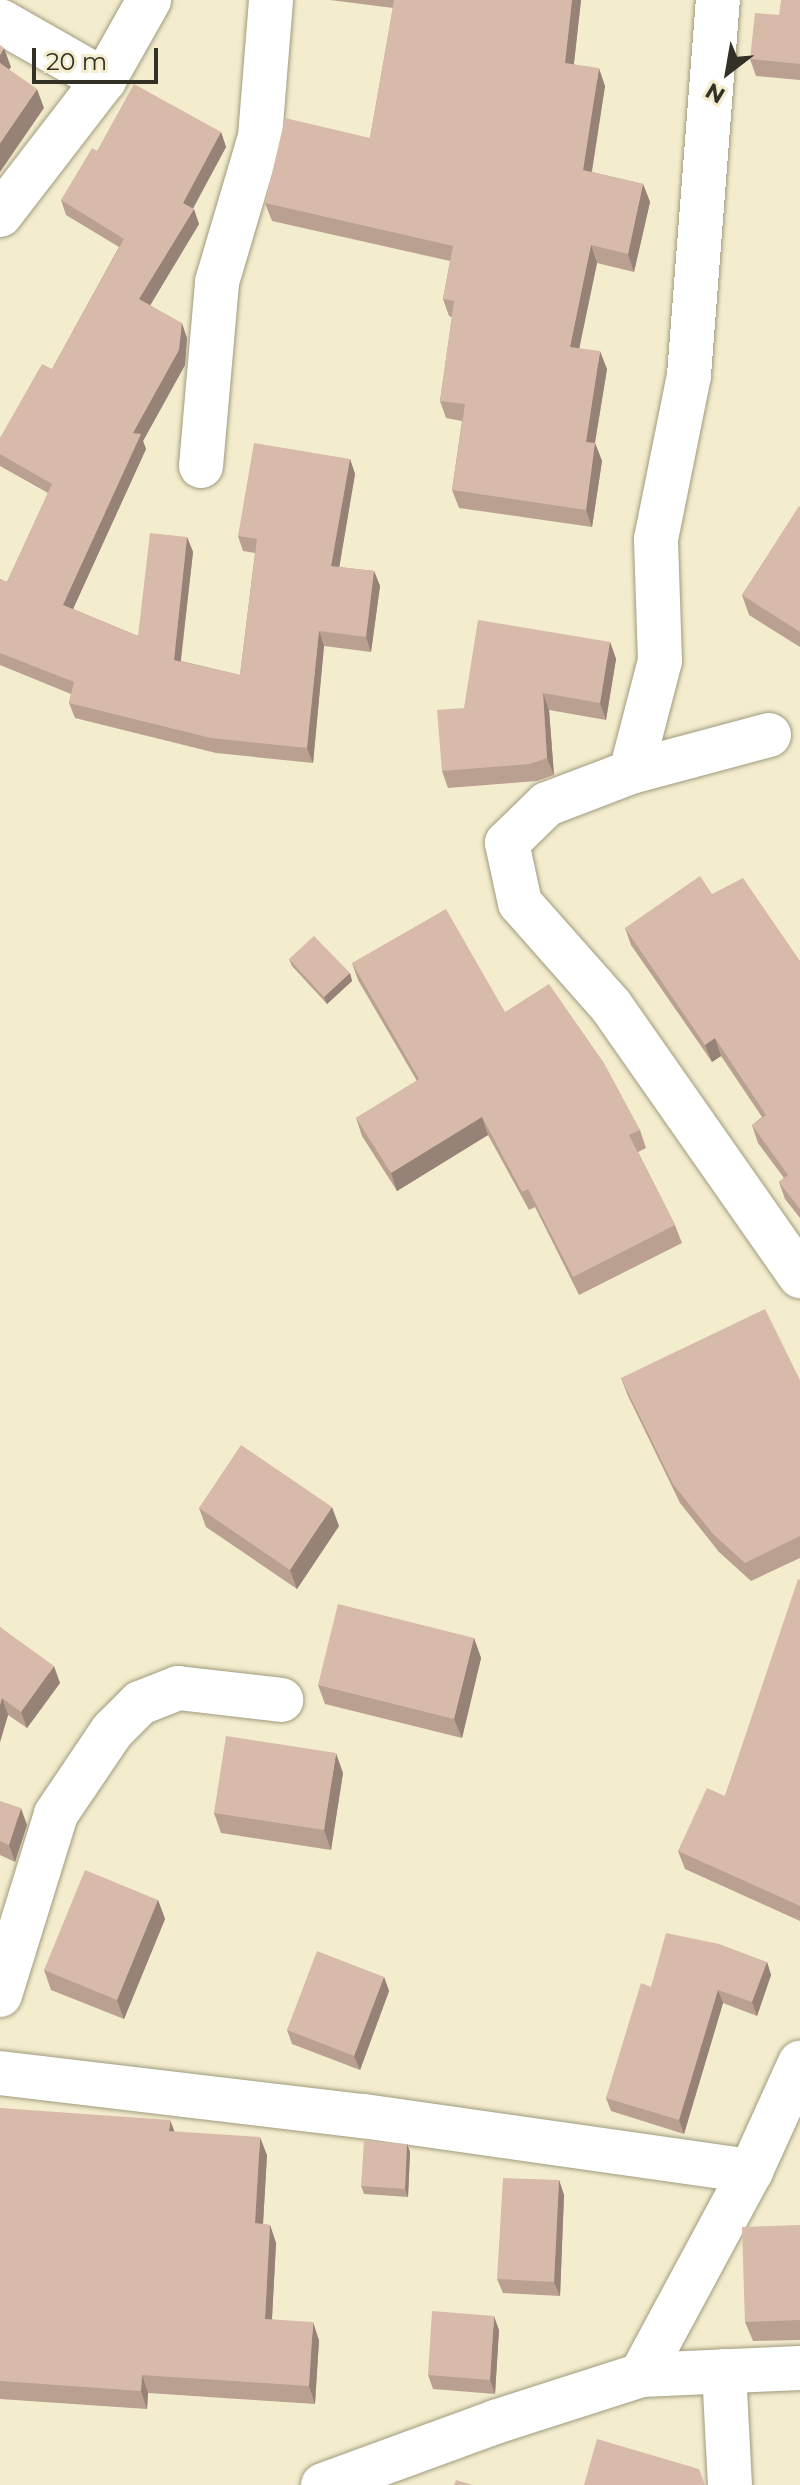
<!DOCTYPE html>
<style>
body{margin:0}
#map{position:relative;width:800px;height:2485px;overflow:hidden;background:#f3edce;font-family:Montserrat,sans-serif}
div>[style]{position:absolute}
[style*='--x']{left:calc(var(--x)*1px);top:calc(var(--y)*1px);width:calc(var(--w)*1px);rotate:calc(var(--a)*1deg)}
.roads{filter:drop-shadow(0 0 2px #a19b7e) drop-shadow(0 0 2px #a19b7e)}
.minor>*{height:44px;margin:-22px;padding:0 22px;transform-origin:22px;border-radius:22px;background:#fff}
.wall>*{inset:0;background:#b9a091}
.shaded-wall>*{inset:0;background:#968276}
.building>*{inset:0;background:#d7baa9}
span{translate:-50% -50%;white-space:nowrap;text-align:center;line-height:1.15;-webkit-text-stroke:8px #f3edce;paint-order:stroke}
.north{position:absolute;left:688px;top:32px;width:80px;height:80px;-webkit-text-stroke:6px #f3edce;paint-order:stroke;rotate:211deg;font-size:22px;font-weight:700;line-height:32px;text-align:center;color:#333125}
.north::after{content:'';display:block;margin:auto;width:28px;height:36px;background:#333125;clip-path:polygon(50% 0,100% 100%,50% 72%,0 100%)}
.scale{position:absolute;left:32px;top:48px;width:126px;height:36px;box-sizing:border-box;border:4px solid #333125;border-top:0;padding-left:10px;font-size:24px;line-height:28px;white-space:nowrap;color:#333125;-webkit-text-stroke:6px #f3edce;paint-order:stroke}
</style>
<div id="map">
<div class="roads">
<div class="minor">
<i style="--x:0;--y:21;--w:120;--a:29.6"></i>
<i style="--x:0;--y:215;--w:170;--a:-52.4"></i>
<i style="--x:104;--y:80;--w:92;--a:-60.6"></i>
<i style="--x:201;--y:466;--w:185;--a:-85"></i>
<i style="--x:217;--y:282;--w:151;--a:-73.5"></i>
<i style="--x:260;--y:137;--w:137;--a:-85.4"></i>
<i style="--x:769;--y:735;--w:143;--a:165"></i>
<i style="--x:631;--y:772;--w:90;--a:159.1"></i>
<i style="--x:547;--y:804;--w:56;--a:135.7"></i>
<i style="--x:507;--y:843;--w:61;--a:77.8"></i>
<i style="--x:520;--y:903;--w:137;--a:48.5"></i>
<i style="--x:611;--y:1006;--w:330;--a:55"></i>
<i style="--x:631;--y:772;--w:115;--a:-75.4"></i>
<i style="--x:660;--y:661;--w:122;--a:-91.9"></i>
<i style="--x:656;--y:539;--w:167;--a:-78.6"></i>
<i style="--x:689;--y:375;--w:376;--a:-85.6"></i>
<i style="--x:0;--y:1995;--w:189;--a:-72.8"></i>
<i style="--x:56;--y:1814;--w:100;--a:-56"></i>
<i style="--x:112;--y:1731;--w:40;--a:-45"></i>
<i style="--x:140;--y:1703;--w:41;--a:-21.5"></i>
<i style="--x:178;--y:1688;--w:104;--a:6.6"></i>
<i style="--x:0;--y:2073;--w:366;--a:6.8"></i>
<i style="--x:363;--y:2116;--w:392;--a:8.1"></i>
<i style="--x:724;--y:2371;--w:114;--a:87"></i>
<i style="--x:641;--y:2375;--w:232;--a:-61.7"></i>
<i style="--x:751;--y:2171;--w:119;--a:-65.6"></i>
<i style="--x:323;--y:2485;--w:183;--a:-20.1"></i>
<i style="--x:495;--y:2422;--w:153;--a:-17.8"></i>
<i style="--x:641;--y:2375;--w:159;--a:-2.5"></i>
</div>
</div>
<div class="wall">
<i style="clip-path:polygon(330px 0,581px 0,574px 64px,605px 86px,592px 172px,643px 184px,650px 202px,634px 272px,597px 263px,579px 348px,607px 369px,595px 443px,602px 461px,592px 527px,459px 508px,452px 490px,462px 421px,446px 418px,440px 401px,452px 317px,449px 316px,443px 299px,450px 261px,272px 221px,265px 203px,370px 138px,393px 8px)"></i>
<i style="clip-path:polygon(800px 0,800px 80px,756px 76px,750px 59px)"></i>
<i style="clip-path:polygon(221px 132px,226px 147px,193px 209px,199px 224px,150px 305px,187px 338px,185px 365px,143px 441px,146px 449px,73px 609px,138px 636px,187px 537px,193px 552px,181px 661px,240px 675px,255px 553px,243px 551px,238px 536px,350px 459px,355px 474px,339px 567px,374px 571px,380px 586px,371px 652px,324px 646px,313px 763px,216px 753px,75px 718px,69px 703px,71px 694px,0 665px,0 579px,7px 582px,48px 493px,0 466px,0 438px,52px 369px,119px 247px,66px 215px,61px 200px,97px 151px)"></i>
<i style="clip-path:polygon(800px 507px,800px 647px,749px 615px,742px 595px)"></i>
<i style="clip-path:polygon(610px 642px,616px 659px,606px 720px,549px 710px,554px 775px,537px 781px,448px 788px,442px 771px,464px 708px)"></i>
<i style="clip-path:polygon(712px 894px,800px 961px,800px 1218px,785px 1199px,779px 1182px,784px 1178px,758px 1143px,752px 1125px,762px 1117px,721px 1056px,712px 1062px,631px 945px,625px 928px)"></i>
<i style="clip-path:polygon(289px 959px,350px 973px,352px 981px,327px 1004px,292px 966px)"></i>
<i style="clip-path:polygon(352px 963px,505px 1012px,640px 1130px,646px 1148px,638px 1152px,675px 1225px,682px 1243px,579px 1295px,535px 1207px,529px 1210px,488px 1135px,397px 1191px,362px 1136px,356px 1118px,417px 1081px,358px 980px)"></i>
<i style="clip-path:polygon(621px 1378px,800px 1380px,800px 1558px,751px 1581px,719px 1552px,680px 1503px,628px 1396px)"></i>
<i style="clip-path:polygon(199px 1508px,339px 1526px,297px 1589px,206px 1527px)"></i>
<i style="clip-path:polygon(800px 1580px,800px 1921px,685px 1869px,678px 1851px,725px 1796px)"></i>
<i style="clip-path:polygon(0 1627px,60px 1683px,27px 1728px,8px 1715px,0 1742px)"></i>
<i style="clip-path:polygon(474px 1638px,481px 1658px,462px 1738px,325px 1704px,318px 1685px)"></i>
<i style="clip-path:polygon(343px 1773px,331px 1850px,221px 1833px,214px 1813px)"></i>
<i style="clip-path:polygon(0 1801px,27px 1825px,15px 1862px,0 1855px)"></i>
<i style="clip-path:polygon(158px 1900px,165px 1919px,124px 2019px,51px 1990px,44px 1970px)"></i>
<i style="clip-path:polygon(767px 1962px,771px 1975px,757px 2016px,723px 2003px,684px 2134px,611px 2111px,606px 2098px,651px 1987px)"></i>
<i style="clip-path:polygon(384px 1977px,389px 1991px,360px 2070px,292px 2044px,287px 2030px)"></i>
<i style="clip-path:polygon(0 2108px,175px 2132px,267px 2155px,263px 2224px,270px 2225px,276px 2243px,272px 2319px,319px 2340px,315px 2404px,148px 2393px,147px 2409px,0 2399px)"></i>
<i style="clip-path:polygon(407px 2144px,410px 2152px,408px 2197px,364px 2194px,361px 2186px)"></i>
<i style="clip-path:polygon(559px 2180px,564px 2195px,560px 2296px,503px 2293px,497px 2279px)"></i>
<i style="clip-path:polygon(800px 2225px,800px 2340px,753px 2341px,745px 2322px)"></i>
<i style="clip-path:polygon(499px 2330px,495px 2394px,433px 2389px,428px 2375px)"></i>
</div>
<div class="shaded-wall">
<i style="clip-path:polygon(572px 0,581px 0,572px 80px,565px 63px)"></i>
<i style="clip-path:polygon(4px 48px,11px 67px,3px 79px,0 71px,0 55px)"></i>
<i style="clip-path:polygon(599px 68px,605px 86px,589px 188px,583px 170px)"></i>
<i style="clip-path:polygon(37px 89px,44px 108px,0 172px,0 143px)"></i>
<i style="clip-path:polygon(221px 132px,226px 147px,188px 217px,183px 203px)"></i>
<i style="clip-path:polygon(643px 184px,650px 202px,634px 272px,628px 254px)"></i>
<i style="clip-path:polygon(194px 209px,199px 224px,145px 314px,139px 299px)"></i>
<i style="clip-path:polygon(591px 245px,597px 263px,576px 364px,570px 347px)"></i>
<i style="clip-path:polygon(182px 323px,187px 338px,185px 365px,143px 441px,146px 449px,68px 620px,63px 605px,133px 433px)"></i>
<i style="clip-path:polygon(600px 351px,607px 369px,592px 460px,586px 442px)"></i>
<i style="clip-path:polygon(595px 443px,602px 461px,592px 527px,586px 510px)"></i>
<i style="clip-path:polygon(350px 459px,355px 474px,337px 581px,331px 566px)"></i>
<i style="clip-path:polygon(187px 537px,193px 552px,179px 674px,174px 660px)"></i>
<i style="clip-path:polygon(374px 571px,380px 586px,371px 652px,366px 637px)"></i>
<i style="clip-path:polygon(319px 631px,324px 646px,313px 763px,307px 748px)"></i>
<i style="clip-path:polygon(610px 642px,616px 659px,606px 720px,600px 703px)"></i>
<i style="clip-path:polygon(543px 693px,549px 710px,554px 775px,547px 758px)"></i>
<i style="clip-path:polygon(350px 973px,352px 981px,327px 1004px,324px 997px)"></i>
<i style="clip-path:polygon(715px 1038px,721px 1056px,712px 1062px,705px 1045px)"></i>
<i style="clip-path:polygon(482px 1117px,488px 1135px,397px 1191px,391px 1173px)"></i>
<i style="clip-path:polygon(332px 1507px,339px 1526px,297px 1589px,290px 1570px)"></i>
<i style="clip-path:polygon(474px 1638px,481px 1658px,462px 1738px,454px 1719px)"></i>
<i style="clip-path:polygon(54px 1666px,60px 1683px,27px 1728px,21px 1712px)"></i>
<i style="clip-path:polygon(2px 1698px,8px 1715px,0 1742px,0 1705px)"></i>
<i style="clip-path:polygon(336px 1753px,343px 1773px,331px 1850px,324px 1830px)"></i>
<i style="clip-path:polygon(21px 1808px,27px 1825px,15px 1862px,9px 1845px)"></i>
<i style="clip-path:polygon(158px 1900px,165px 1919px,124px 2019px,117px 2000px)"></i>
<i style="clip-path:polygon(767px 1962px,771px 1975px,757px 2016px,752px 2002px)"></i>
<i style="clip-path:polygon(384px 1977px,389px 1991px,360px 2070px,354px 2056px)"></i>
<i style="clip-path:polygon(718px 1990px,723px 2003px,684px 2134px,679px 2120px)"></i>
<i style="clip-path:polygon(170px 2120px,177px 2138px,169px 2131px)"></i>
<i style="clip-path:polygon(260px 2137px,267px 2155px,262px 2241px,255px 2223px)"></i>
<i style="clip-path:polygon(407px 2144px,410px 2152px,408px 2197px,405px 2189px)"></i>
<i style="clip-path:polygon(559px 2180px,564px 2195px,560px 2296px,554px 2282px)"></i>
<i style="clip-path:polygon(270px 2225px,276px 2243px,271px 2336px,265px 2319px)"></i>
<i style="clip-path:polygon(494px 2316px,499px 2330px,495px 2394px,490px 2380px)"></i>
<i style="clip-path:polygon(313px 2322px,319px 2340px,315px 2404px,309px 2386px)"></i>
<i style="clip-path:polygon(142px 2375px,148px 2393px,147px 2409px,141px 2391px)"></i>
</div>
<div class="building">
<i style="clip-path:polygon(394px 0,572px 0,565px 63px,599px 68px,583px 170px,643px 184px,628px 254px,591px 245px,570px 347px,600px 351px,586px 442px,595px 443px,586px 510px,452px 490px,465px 404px,440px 401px,454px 301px,443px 299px,453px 246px,265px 203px,285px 118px,370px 138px)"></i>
<i style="clip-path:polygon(781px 0,800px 0,800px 64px,750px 59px,755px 13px,779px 15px)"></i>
<i style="clip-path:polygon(0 45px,4px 48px,0 55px)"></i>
<i style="clip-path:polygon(0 63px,37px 89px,0 143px)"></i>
<i style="clip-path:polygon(134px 84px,221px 132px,183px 203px,194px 209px,139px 299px,182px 323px,179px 350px,133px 433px,141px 434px,63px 605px,138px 636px,150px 533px,187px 537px,174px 660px,240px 675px,257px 539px,238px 536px,254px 443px,350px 459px,331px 566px,374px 571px,366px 637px,319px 631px,307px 748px,211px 738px,69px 703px,74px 682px,0 653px,0 579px,7px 582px,52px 484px,0 454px,0 438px,42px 364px,52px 369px,124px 239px,61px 200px,92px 148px,97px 151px)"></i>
<i style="clip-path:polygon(799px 506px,800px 507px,800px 632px,742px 595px)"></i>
<i style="clip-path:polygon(478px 620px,610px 642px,600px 703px,543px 693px,547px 758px,530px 764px,442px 771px,437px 710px,464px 708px)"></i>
<i style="clip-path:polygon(700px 876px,712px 894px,743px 878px,800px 961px,800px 1209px,779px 1182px,788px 1175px,752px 1125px,766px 1115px,715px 1038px,705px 1045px,625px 928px)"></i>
<i style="clip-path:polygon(446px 909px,505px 1012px,549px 984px,604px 1063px,640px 1130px,629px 1135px,675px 1225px,573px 1277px,528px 1189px,522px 1192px,482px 1117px,391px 1173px,356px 1118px,419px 1079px,352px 963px)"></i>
<i style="clip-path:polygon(314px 936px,350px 973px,324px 997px,289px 959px)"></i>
<i style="clip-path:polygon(765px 1309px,800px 1380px,800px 1536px,745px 1563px,713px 1534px,673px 1484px,621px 1378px)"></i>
<i style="clip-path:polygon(241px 1445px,332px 1507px,290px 1570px,199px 1508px)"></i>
<i style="clip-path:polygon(798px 1579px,800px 1580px,800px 1906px,678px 1851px,707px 1788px,725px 1796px)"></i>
<i style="clip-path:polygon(338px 1604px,474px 1638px,454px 1719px,318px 1685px)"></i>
<i style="clip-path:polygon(0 1627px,54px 1666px,21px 1712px,2px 1698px,0 1705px)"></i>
<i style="clip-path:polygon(226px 1736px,336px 1753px,324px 1830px,214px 1813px)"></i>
<i style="clip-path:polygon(0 1801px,21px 1808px,9px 1845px,0 1841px)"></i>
<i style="clip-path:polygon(85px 1870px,158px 1900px,117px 2000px,44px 1970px)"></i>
<i style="clip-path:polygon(666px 1933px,719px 1944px,767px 1962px,752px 2002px,718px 1990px,679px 2120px,606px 2098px,641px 1983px,651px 1987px)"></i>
<i style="clip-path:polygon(317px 1951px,384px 1977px,354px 2056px,287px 2030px)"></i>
<i style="clip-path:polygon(0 2108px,170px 2120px,169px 2131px,260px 2137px,255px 2223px,270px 2225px,265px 2319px,313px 2322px,309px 2386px,142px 2375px,141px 2391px,0 2381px)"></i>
<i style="clip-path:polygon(364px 2141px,407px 2144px,405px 2189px,361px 2186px)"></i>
<i style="clip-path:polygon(503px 2178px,559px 2180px,554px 2282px,497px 2279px)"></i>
<i style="clip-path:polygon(800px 2225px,800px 2320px,745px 2322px,742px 2227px)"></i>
<i style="clip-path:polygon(432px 2311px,494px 2316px,490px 2380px,428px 2375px)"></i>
<i style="clip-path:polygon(597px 2439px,699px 2469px,705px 2485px,584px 2485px)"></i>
<i style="clip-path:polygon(456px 2480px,473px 2485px,454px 2485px)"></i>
</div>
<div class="north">N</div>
<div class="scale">20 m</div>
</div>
